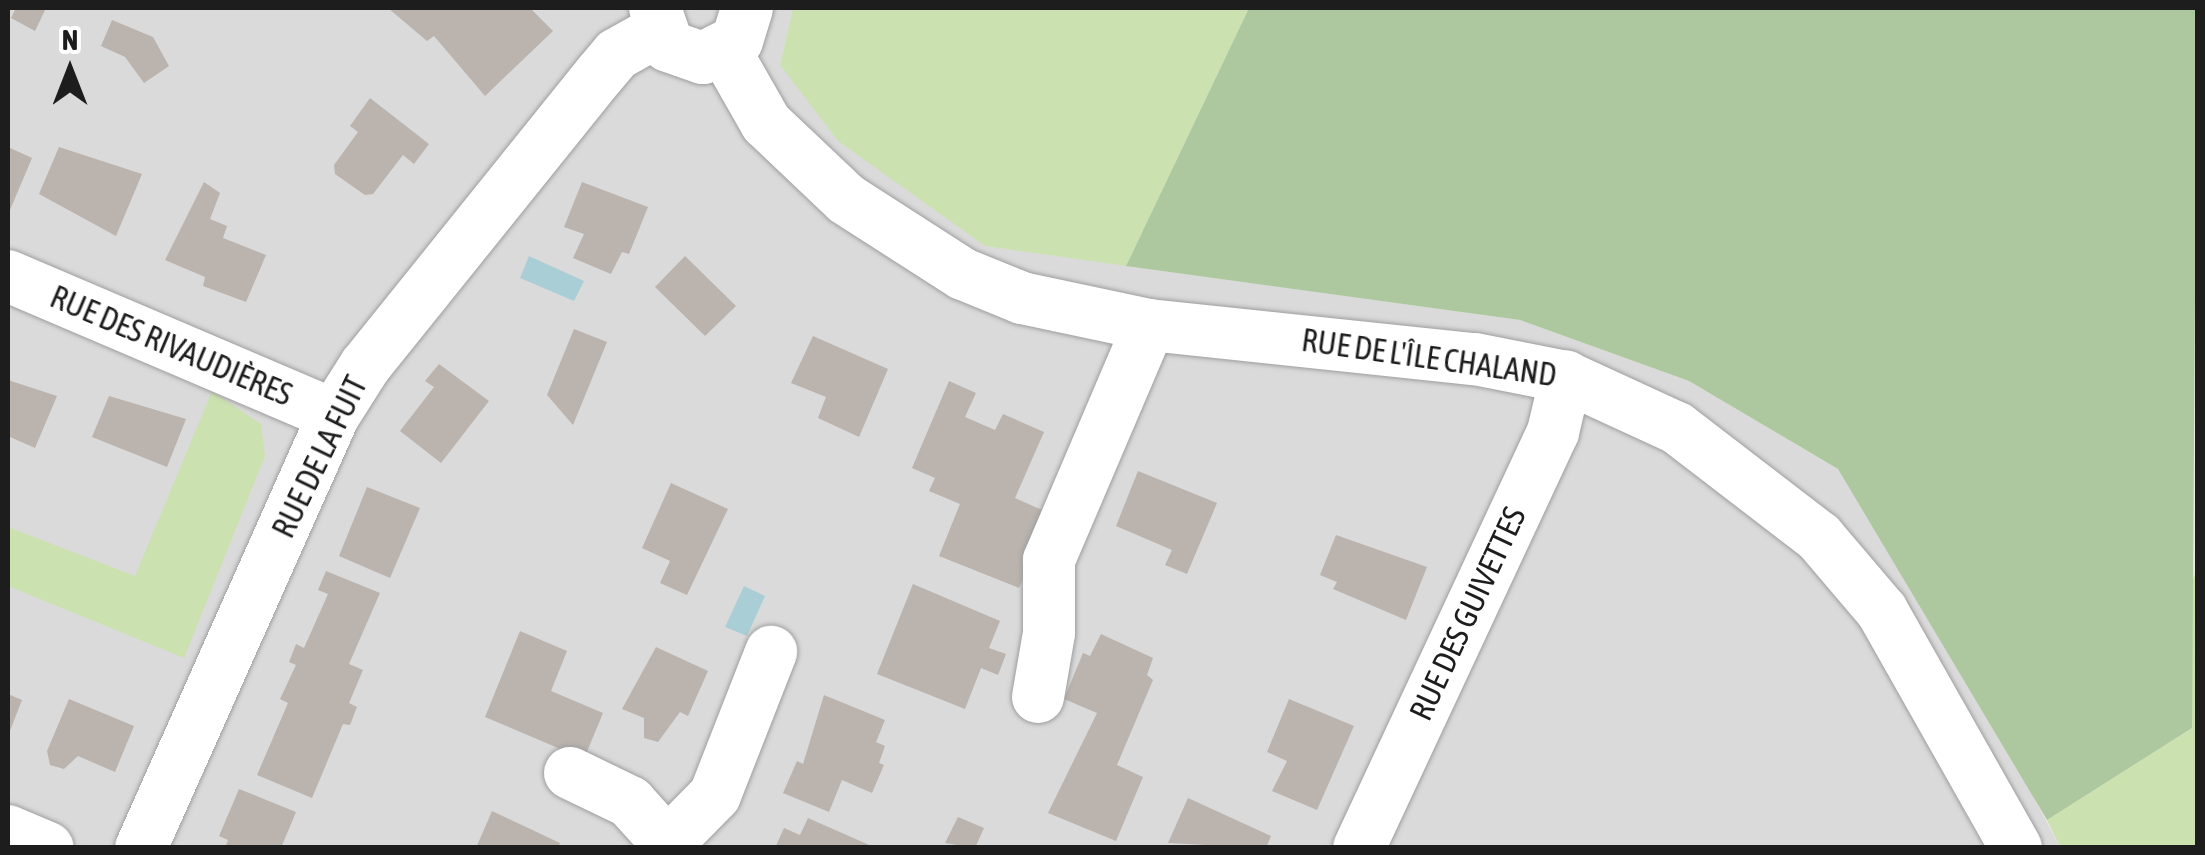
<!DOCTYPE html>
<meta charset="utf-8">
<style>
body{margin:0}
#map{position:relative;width:2205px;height:855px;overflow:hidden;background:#edeae4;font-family:"Asap Condensed",sans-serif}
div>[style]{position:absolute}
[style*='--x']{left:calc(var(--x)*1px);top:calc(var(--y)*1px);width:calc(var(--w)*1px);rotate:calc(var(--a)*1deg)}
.residential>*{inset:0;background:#dbdada}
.grass>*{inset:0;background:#cbe1b0}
.forest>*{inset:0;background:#adc89e}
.water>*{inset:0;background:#aaced6}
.building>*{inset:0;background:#bab3ae}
.roads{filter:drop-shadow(0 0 2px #9e9e9e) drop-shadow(0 0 2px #9e9e9e)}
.minor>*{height:52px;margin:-26px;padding:0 26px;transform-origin:26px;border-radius:26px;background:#fff}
span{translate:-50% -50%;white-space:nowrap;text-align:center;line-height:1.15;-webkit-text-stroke:8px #fff;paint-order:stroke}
.street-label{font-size:32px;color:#1d1d1d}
.frame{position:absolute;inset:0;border:10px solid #1d1d1d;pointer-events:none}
.north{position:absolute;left:20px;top:20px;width:100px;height:100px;-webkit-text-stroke:8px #fff;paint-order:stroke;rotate:0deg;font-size:28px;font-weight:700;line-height:40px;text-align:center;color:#1d1d1d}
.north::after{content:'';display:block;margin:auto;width:35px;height:45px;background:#1d1d1d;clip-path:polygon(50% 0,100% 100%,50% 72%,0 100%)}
</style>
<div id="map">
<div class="residential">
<i style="clip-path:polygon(8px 8px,793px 8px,780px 65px,985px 246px,1520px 320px,1689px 381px,1838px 469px,1985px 706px,2060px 847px,8px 847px)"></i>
</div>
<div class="grass">
<i style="clip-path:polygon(793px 8px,1249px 8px,1126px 266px,985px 246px,838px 141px,780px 65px)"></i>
<i style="clip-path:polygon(212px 391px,261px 424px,265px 456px,184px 658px,8px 586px,8px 527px,135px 576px)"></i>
<i style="clip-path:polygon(2197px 568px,2197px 847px,2060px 847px,2047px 820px,2192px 728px,2189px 591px)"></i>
</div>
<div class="forest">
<i style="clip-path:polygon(1249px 8px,2197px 8px,2192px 728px,2047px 820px,1838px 469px,1689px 381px,1520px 320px,1126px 266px)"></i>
</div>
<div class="water">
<i style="clip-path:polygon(529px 256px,584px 281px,574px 301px,520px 278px)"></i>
<i style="clip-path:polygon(744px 586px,765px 596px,747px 636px,725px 627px)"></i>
</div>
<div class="building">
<i style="clip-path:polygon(16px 8px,46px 8px,35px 31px,11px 18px)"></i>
<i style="clip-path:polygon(388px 8px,530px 8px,553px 31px,485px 96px,434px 36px,427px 41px)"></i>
<i style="clip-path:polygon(112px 20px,153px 37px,169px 66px,144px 83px,125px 57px,101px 46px)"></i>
<i style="clip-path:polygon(370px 98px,429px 144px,414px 164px,403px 155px,373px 194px,365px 195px,335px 174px,334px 165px,358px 132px,350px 126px)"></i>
<i style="clip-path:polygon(8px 147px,32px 158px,10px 210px,8px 209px)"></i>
<i style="clip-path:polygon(59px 147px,142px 174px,116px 236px,39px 194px)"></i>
<i style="clip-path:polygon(204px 182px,220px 193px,210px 219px,227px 226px,223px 238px,266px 255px,246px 302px,203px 286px,205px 277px,165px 260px)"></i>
<i style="clip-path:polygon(582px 182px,648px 207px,629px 254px,622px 252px,611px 274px,573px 258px,584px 234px,564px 227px)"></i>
<i style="clip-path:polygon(685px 256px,736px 306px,705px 336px,655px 287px)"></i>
<i style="clip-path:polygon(574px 329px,607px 342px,573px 425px,547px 395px)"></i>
<i style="clip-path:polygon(813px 336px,888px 369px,859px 437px,818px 418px,826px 397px,791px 383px)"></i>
<i style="clip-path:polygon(439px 364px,489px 401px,441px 463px,400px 431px,434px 387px,425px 381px)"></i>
<i style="clip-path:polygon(8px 380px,57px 396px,35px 448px,10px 437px,8px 443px)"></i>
<i style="clip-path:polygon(949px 381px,976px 393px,965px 417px,995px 430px,1003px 414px,1044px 432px,1015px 498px,1042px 510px,1044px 530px,1019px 588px,939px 556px,960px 504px,929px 491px,935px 478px,912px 468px)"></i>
<i style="clip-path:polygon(109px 396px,186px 419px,167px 467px,92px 437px)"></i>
<i style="clip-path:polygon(1138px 471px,1217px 503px,1187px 574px,1165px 565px,1172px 550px,1116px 526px)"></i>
<i style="clip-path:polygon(671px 483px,728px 509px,687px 595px,660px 583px,670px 561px,642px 548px)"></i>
<i style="clip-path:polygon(367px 487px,420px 508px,390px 578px,339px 556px)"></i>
<i style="clip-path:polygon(1336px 535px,1427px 567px,1406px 620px,1333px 589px,1337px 582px,1320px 575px)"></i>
<i style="clip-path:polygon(326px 571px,380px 593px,349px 664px,363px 670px,349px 703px,357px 707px,350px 725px,343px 724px,312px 798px,257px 775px,288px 703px,280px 699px,296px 665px,289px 662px,296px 644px,304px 648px,328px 594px,318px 590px)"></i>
<i style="clip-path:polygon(913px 584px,1000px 621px,989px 648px,1006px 654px,998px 675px,981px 668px,965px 709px,877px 674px)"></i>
<i style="clip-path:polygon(520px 631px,567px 651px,551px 691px,603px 713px,584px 759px,485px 717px)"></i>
<i style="clip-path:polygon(1101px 634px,1153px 658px,1147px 675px,1153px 680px,1117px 765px,1143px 777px,1116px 841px,1048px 813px,1097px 713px,1064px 699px,1083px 653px,1090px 656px)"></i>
<i style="clip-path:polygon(656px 647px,708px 671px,688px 716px,680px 712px,658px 742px,644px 738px,644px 718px,622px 709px)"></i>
<i style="clip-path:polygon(8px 694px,22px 700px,8px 736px)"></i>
<i style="clip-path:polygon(824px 695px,885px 720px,876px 742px,885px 746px,879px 763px,884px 765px,872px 793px,842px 780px,829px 812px,783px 793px,797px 761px,803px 764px)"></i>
<i style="clip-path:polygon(69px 699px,134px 726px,115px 772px,78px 756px,64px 769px,50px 765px,47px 751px)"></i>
<i style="clip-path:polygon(1289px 699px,1354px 726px,1317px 810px,1272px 791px,1287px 761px,1267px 752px)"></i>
<i style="clip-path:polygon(239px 789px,296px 812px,281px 848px,225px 848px,228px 840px,219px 836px)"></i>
<i style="clip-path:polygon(1188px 798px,1271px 836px,1266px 848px,1168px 843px)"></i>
<i style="clip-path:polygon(492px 811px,560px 843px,558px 848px,476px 848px)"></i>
<i style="clip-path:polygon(958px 817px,984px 828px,975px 848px,945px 843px)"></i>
<i style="clip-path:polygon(808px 818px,876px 848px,775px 848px,784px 828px,800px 835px)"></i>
</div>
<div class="roads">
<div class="minor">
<i style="--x:655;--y:8;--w:40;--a:71.1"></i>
<i style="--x:668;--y:46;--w:37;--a:19"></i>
<i style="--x:703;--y:58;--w:38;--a:-27"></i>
<i style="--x:737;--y:41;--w:34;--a:-73"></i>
<i style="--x:725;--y:51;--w:83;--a:60.3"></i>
<i style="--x:766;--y:123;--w:110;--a:43.5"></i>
<i style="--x:846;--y:199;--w:139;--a:32.7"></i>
<i style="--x:963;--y:274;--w:64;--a:22.1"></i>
<i style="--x:1022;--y:298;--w:130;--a:12"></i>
<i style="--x:1149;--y:325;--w:328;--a:6"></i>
<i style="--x:1475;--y:359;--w:93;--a:11.2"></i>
<i style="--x:1566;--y:377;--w:122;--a:24.7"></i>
<i style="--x:1677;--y:428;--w:179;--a:37.5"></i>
<i style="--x:1819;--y:537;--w:97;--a:49.6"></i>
<i style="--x:1882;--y:611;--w:272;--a:60.5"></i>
<i style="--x:8;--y:276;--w:354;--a:23.1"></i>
<i style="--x:1038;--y:697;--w:65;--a:-80.2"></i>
<i style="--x:1049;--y:633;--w:73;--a:-90"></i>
<i style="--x:1049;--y:560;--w:255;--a:-66.9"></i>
<i style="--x:570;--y:773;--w:67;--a:25.8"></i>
<i style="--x:630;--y:802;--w:55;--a:47.9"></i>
<i style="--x:8;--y:831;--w:43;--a:23"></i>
<i style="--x:141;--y:848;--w:474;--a:-66"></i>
<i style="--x:334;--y:415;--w:58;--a:-57.7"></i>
<i style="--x:365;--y:366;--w:375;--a:-51.2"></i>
<i style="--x:600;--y:74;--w:26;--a:-50"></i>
<i style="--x:617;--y:54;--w:47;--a:-29.3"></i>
<i style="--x:663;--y:848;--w:74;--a:-45.5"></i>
<i style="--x:715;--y:795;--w:154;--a:-68.6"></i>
<i style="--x:1359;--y:848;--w:459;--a:-65"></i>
<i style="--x:1553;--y:432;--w:57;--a:-76.7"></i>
</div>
</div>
<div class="street-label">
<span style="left:171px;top:346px;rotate:23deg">RUE DES RIVAUDIÈRES</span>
<span style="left:1429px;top:358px;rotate:8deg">RUE DE L'ÎLE CHALAND</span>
<span style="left:320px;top:457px;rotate:-64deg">RUE DE LA FUIT</span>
<span style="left:1468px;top:614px;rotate:-65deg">RUE DES GUIVETTES</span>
</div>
<div class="frame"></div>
<div class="north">N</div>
</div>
